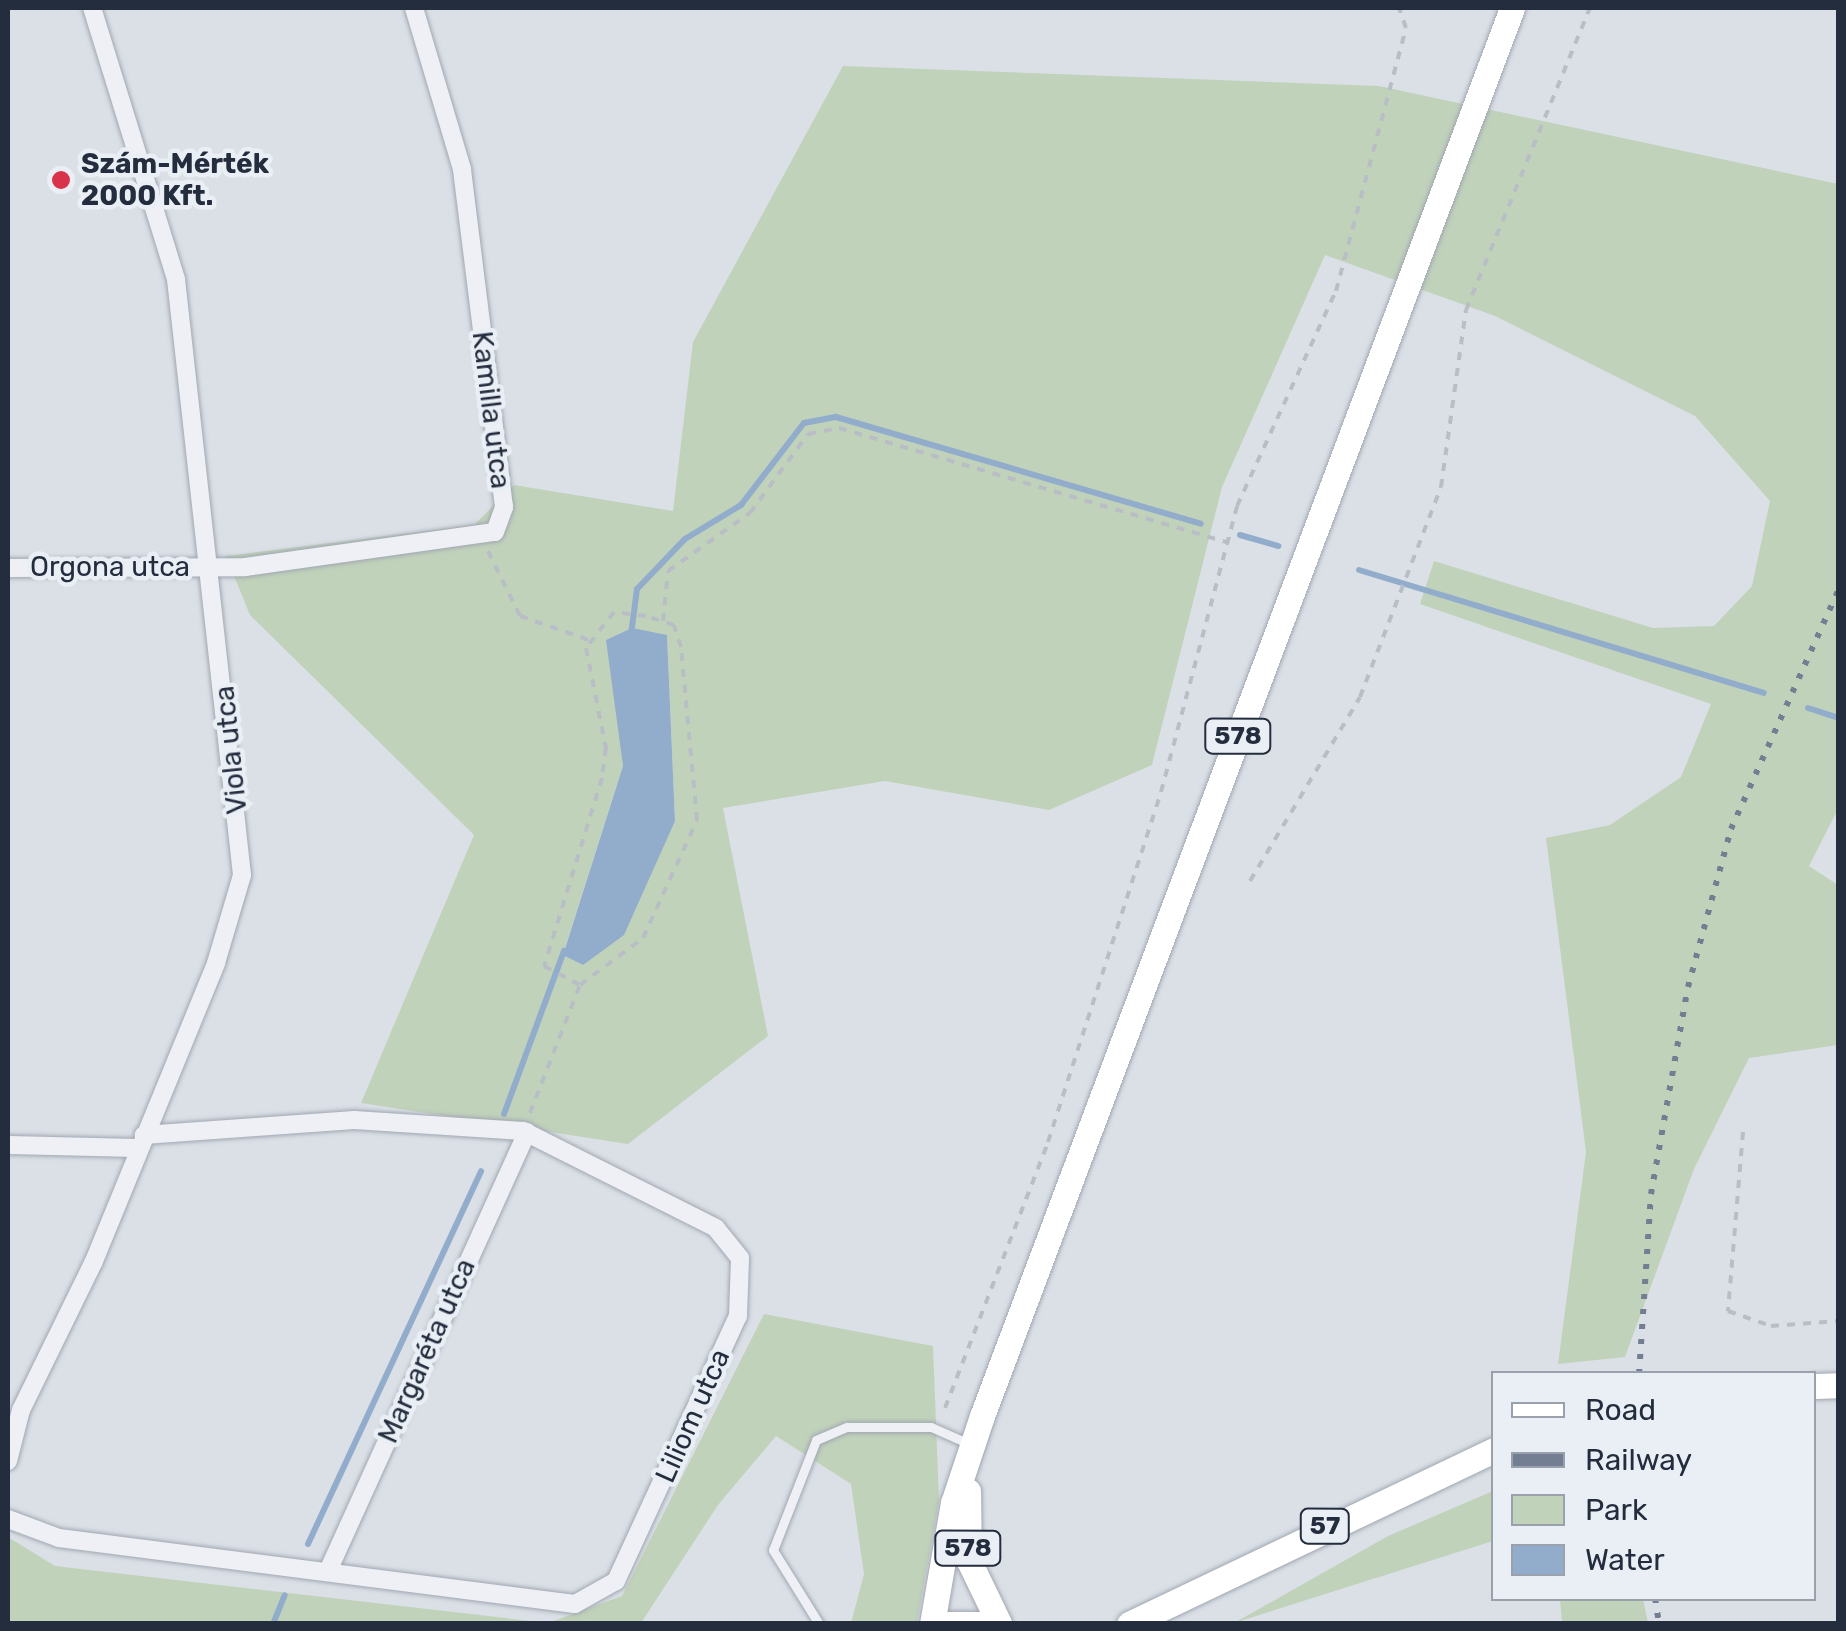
<!DOCTYPE html>
<meta charset="utf-8">
<style>
body{margin:0}
#map{position:relative;width:1846px;height:1631px;overflow:hidden;background:#dbe0e7;font-family:Rubik,sans-serif}
div>[style]{position:absolute}
[style*='--x']{left:calc(var(--x)*1px);top:calc(var(--y)*1px);width:calc(var(--w)*1px);rotate:calc(var(--a)*1deg)}
.green>*{inset:0;background:#c1d2bb}
.water>*{inset:0;background:#92adcb}
.stream>*{height:6px;margin:-3px;padding:0 3px;transform-origin:3px;border-radius:3px;background:#92adcb}
.path>*{height:4px;margin-top:-2px;transform-origin:0;background:repeating-linear-gradient(90deg,#b9bdc5 0 8px,transparent 0 16px)}
.roads{filter:drop-shadow(0 0 2px #a0a7b1) drop-shadow(0 0 2px #a0a7b1)}
.service>*{height:9px;margin:-4.5px;padding:0 4.5px;transform-origin:4.5px;border-radius:4.5px;background:#eef0f5}
.minor>*{height:18px;margin:-9px;padding:0 9px;transform-origin:9px;border-radius:9px;background:#eef0f5}
.primary>*{height:25px;margin:-12.5px;padding:0 12.5px;transform-origin:12.5px;border-radius:12.5px;background:#fff}
.rail>*{height:6px;margin-top:-3px;transform-origin:0;background:repeating-linear-gradient(90deg,#737e92 0 5px,transparent 0 15px)}
.dots>*{width:28px;height:28px;translate:-50% -50%;box-sizing:border-box;border:5px solid #eaeff5;border-radius:50%}
span{translate:-50% -50%;white-space:nowrap;text-align:center;line-height:1.15;-webkit-text-stroke:9px #eaeff5;paint-order:stroke}
.shield-label span{padding:2px 8px;background:#eaeff5;border:2px solid;border-radius:8px;-webkit-text-stroke-width:0}
.shield-label{font-size:25px;color:#242d3e;font-weight:700}
.poi-label{font-size:28px;color:#242d3e;font-weight:700}
.left{translate:0 -50%;text-align:left}
.street-label{font-size:28px;color:#242d3e}
.frame{position:absolute;inset:0;border:10px solid #242d3e;pointer-events:none}
.legend{position:absolute;left:1491px;top:1371px;width:325px;height:230px;box-sizing:border-box;background:#eaeff5;border:2px solid #9ba1ac;margin:0;padding:12px 18px;list-style:none;font-size:30px;color:#242d3e}
.legend li{display:flex;align-items:center;gap:20px;height:50px}
.legend b{width:50px;border:2px solid #9ba1ac}
</style>
<div id="map">
<div class="green">
<i style="clip-path:polygon(evenodd,843px 66px,1379px 86px,1838px 184px,1838px 809px,1809px 866px,1838px 885px,1838px 1045px,1749px 1058px,1694px 1169px,1625px 1357px,1558px 1364px,1586px 1152px,1546px 838px,1610px 825px,1681px 777px,1711px 704px,1420px 604px,1434px 561px,1653px 628px,1714px 626px,1752px 586px,1770px 501px,1695px 416px,1495px 316px,1325px 255px,1222px 487px,1152px 765px,1049px 810px,885px 781px,723px 808px,768px 1036px,628px 1144px,361px 1103px,474px 835px,250px 615px,226px 556px,474px 525px,514px 485px,673px 511px,693px 342px,843px 66px,667px 635px,675px 821px,583px 965px,563px 954px,623px 766px,617px 708px,667px 635px)"></i>
<i style="clip-path:polygon(764px 1314px,933px 1346px,939px 1500px,917px 1623px,851px 1623px,864px 1574px,851px 1484px,776px 1436px,718px 1505px,641px 1623px,8px 1623px,8px 1537px,55px 1566px,548px 1623px,622px 1596px)"></i>
<i style="clip-path:polygon(1493px 1491px,1493px 1541px,1234px 1623px,1388px 1536px)"></i>
<i style="clip-path:polygon(1560px 1599px,1643px 1599px,1648px 1623px,1562px 1623px)"></i>
</div>
<div class="water">
<i style="clip-path:polygon(632px 628px,667px 635px,675px 821px,624px 935px,583px 965px,563px 955px,623px 766px,606px 640px)"></i>
</div>
<div class="stream">
<i style="--x:1240;--y:535;--w:40;--a:16"></i>
<i style="--x:1359;--y:570;--w:423;--a:16.9"></i>
<i style="--x:631;--y:635;--w:46;--a:-82.6"></i>
<i style="--x:637;--y:589;--w:69;--a:-46.2"></i>
<i style="--x:685;--y:539;--w:66;--a:-31.3"></i>
<i style="--x:741;--y:505;--w:103;--a:-52.5"></i>
<i style="--x:804;--y:423;--w:33;--a:-11"></i>
<i style="--x:836;--y:417;--w:380;--a:16.3"></i>
<i style="--x:1808;--y:708;--w:32;--a:18"></i>
<i style="--x:504;--y:1114;--w:174;--a:-69.8"></i>
<i style="--x:308;--y:1544;--w:411;--a:-65.1"></i>
<i style="--x:273;--y:1624;--w:31;--a:-68"></i>
</div>
<div class="path">
<i style="--x:488;--y:551;--w:72;--a:63.8"></i>
<i style="--x:520;--y:616;--w:73;--a:19.2"></i>
<i style="--x:663;--y:621;--w:50;--a:-84.3"></i>
<i style="--x:668;--y:571;--w:100;--a:-35.3"></i>
<i style="--x:750;--y:513;--w:98;--a:-53.7"></i>
<i style="--x:808;--y:434;--w:32;--a:-11"></i>
<i style="--x:839;--y:428;--w:404;--a:16.4"></i>
<i style="--x:1250;--y:881;--w:214;--a:-59.1"></i>
<i style="--x:1360;--y:697;--w:225;--a:-68.9"></i>
<i style="--x:1441;--y:487;--w:179;--a:-82"></i>
<i style="--x:1466;--y:310;--w:326;--a:-67.7"></i>
<i style="--x:530;--y:1113;--w:137;--a:-68.7"></i>
<i style="--x:580;--y:985;--w:79;--a:-36.7"></i>
<i style="--x:643;--y:938;--w:130;--a:-65.4"></i>
<i style="--x:697;--y:820;--w:174;--a:-95.3"></i>
<i style="--x:681;--y:647;--w:23;--a:-108"></i>
<i style="--x:674;--y:625;--w:29;--a:-162"></i>
<i style="--x:646;--y:616;--w:32;--a:-173"></i>
<i style="--x:614;--y:612;--w:46;--a:127.9"></i>
<i style="--x:586;--y:648;--w:102;--a:78.7"></i>
<i style="--x:606;--y:748;--w:30;--a:98"></i>
<i style="--x:602;--y:778;--w:197;--a:107.1"></i>
<i style="--x:544;--y:966;--w:41;--a:27.8"></i>
<i style="--x:1743;--y:1132;--w:180;--a:94.8"></i>
<i style="--x:1728;--y:1311;--w:46;--a:19.2"></i>
<i style="--x:1771;--y:1326;--w:67;--a:-4.3"></i>
<i style="--x:945;--y:1408;--w:285;--a:-68.8"></i>
<i style="--x:1048;--y:1142;--w:368;--a:-72.1"></i>
<i style="--x:1161;--y:792;--w:296;--a:-75.1"></i>
<i style="--x:1237;--y:506;--w:237;--a:-65.3"></i>
<i style="--x:1336;--y:291;--w:272;--a:-75.1"></i>
<i style="--x:1406;--y:28;--w:21;--a:-109"></i>
</div>
<div class="roads">
<div class="service">
<i style="--x:819;--y:1624;--w:87;--a:-121.9"></i>
<i style="--x:773;--y:1550;--w:118;--a:-68.6"></i>
<i style="--x:816;--y:1440;--w:34;--a:-23"></i>
<i style="--x:847;--y:1427;--w:84;--a:0"></i>
<i style="--x:931;--y:1427;--w:45;--a:23.7"></i>
</div>
<div class="minor">
<i style="--x:8;--y:568;--w:237;--a:-0.2"></i>
<i style="--x:245;--y:567;--w:252;--a:-8"></i>
<i style="--x:495;--y:532;--w:27;--a:-70"></i>
<i style="--x:504;--y:507;--w:341;--a:-97.1"></i>
<i style="--x:462;--y:169;--w:168;--a:-106.6"></i>
<i style="--x:8;--y:1145;--w:130;--a:1.3"></i>
<i style="--x:8;--y:1461;--w:53;--a:-75.7"></i>
<i style="--x:21;--y:1410;--w:166;--a:-63.9"></i>
<i style="--x:94;--y:1261;--w:322;--a:-67.7"></i>
<i style="--x:216;--y:963;--w:92;--a:-73.5"></i>
<i style="--x:242;--y:875;--w:600;--a:-96.32"></i>
<i style="--x:176;--y:279;--w:284;--a:-107.2"></i>
<i style="--x:8;--y:1519;--w:54;--a:20.4"></i>
<i style="--x:59;--y:1538;--w:520;--a:7.29"></i>
<i style="--x:575;--y:1604;--w:47;--a:-29.3"></i>
<i style="--x:616;--y:1581;--w:292;--a:-65.3"></i>
<i style="--x:738;--y:1316;--w:58;--a:-88"></i>
<i style="--x:740;--y:1258;--w:38;--a:-129"></i>
<i style="--x:716;--y:1228;--w:216;--a:-153.3"></i>
<i style="--x:523;--y:1131;--w:169;--a:-176.3"></i>
<i style="--x:354;--y:1120;--w:211;--a:175.9"></i>
<i style="--x:328;--y:1571;--w:482;--a:-65.6"></i>
</div>
<div class="primary">
<i style="--x:1814;--y:1386;--w:24;--a:-2"></i>
<i style="--x:968;--y:1491;--w:70;--a:89.2"></i>
<i style="--x:969;--y:1561;--w:69;--a:64.2"></i>
<i style="--x:932;--y:1624;--w:123;--a:-80.2"></i>
<i style="--x:953;--y:1503;--w:92;--a:-71.6"></i>
<i style="--x:982;--y:1416;--w:1504;--a:-69.37"></i>
<i style="--x:948;--y:1624;--w:51;--a:0"></i>
<i style="--x:1129;--y:1624;--w:404;--a:-25.5"></i>
</div>
</div>
<div class="rail">
<i style="--x:1639;--y:1374;--w:180;--a:-86.2"></i>
<i style="--x:1651;--y:1194;--w:210;--a:-79.9"></i>
<i style="--x:1688;--y:987;--w:164;--a:-74.8"></i>
<i style="--x:1731;--y:829;--w:261;--a:-65.8"></i>
<i style="--x:1655;--y:1598;--w:26;--a:81"></i>
</div>
<div class="dots">
<i style="left:61px;top:180px;background:#d9334a"></i>
</div>
<div class="shield-label">
<span style="left:1238px;top:736px">578</span>
<span style="left:1325px;top:1526px">57</span>
<span style="left:968px;top:1548px">578</span>
</div>
<div class="poi-label">
<span class="left" style="left:81px;top:180px">Szám-Mérték<br>2000 Kft.</span>
</div>
<div class="street-label">
<span style="left:491px;top:410px;rotate:83deg">Kamilla utca</span>
<span style="left:110px;top:567px">Orgona utca</span>
<span style="left:231px;top:750px;rotate:-96deg">Viola utca</span>
<span style="left:427px;top:1351px;rotate:-66deg">Margaréta utca</span>
<span style="left:693px;top:1416px;rotate:-66deg">Liliom utca</span>
</div>
<div class="frame"></div>
<ul class="legend">
<li><b style="height:12px;background:#fff"></b>Road</li>
<li><b style="height:12px;background:#737e92"></b>Railway</li>
<li><b style="height:28px;background:#c1d2bb"></b>Park</li>
<li><b style="height:28px;background:#92adcb"></b>Water</li>
</ul>
</div>
